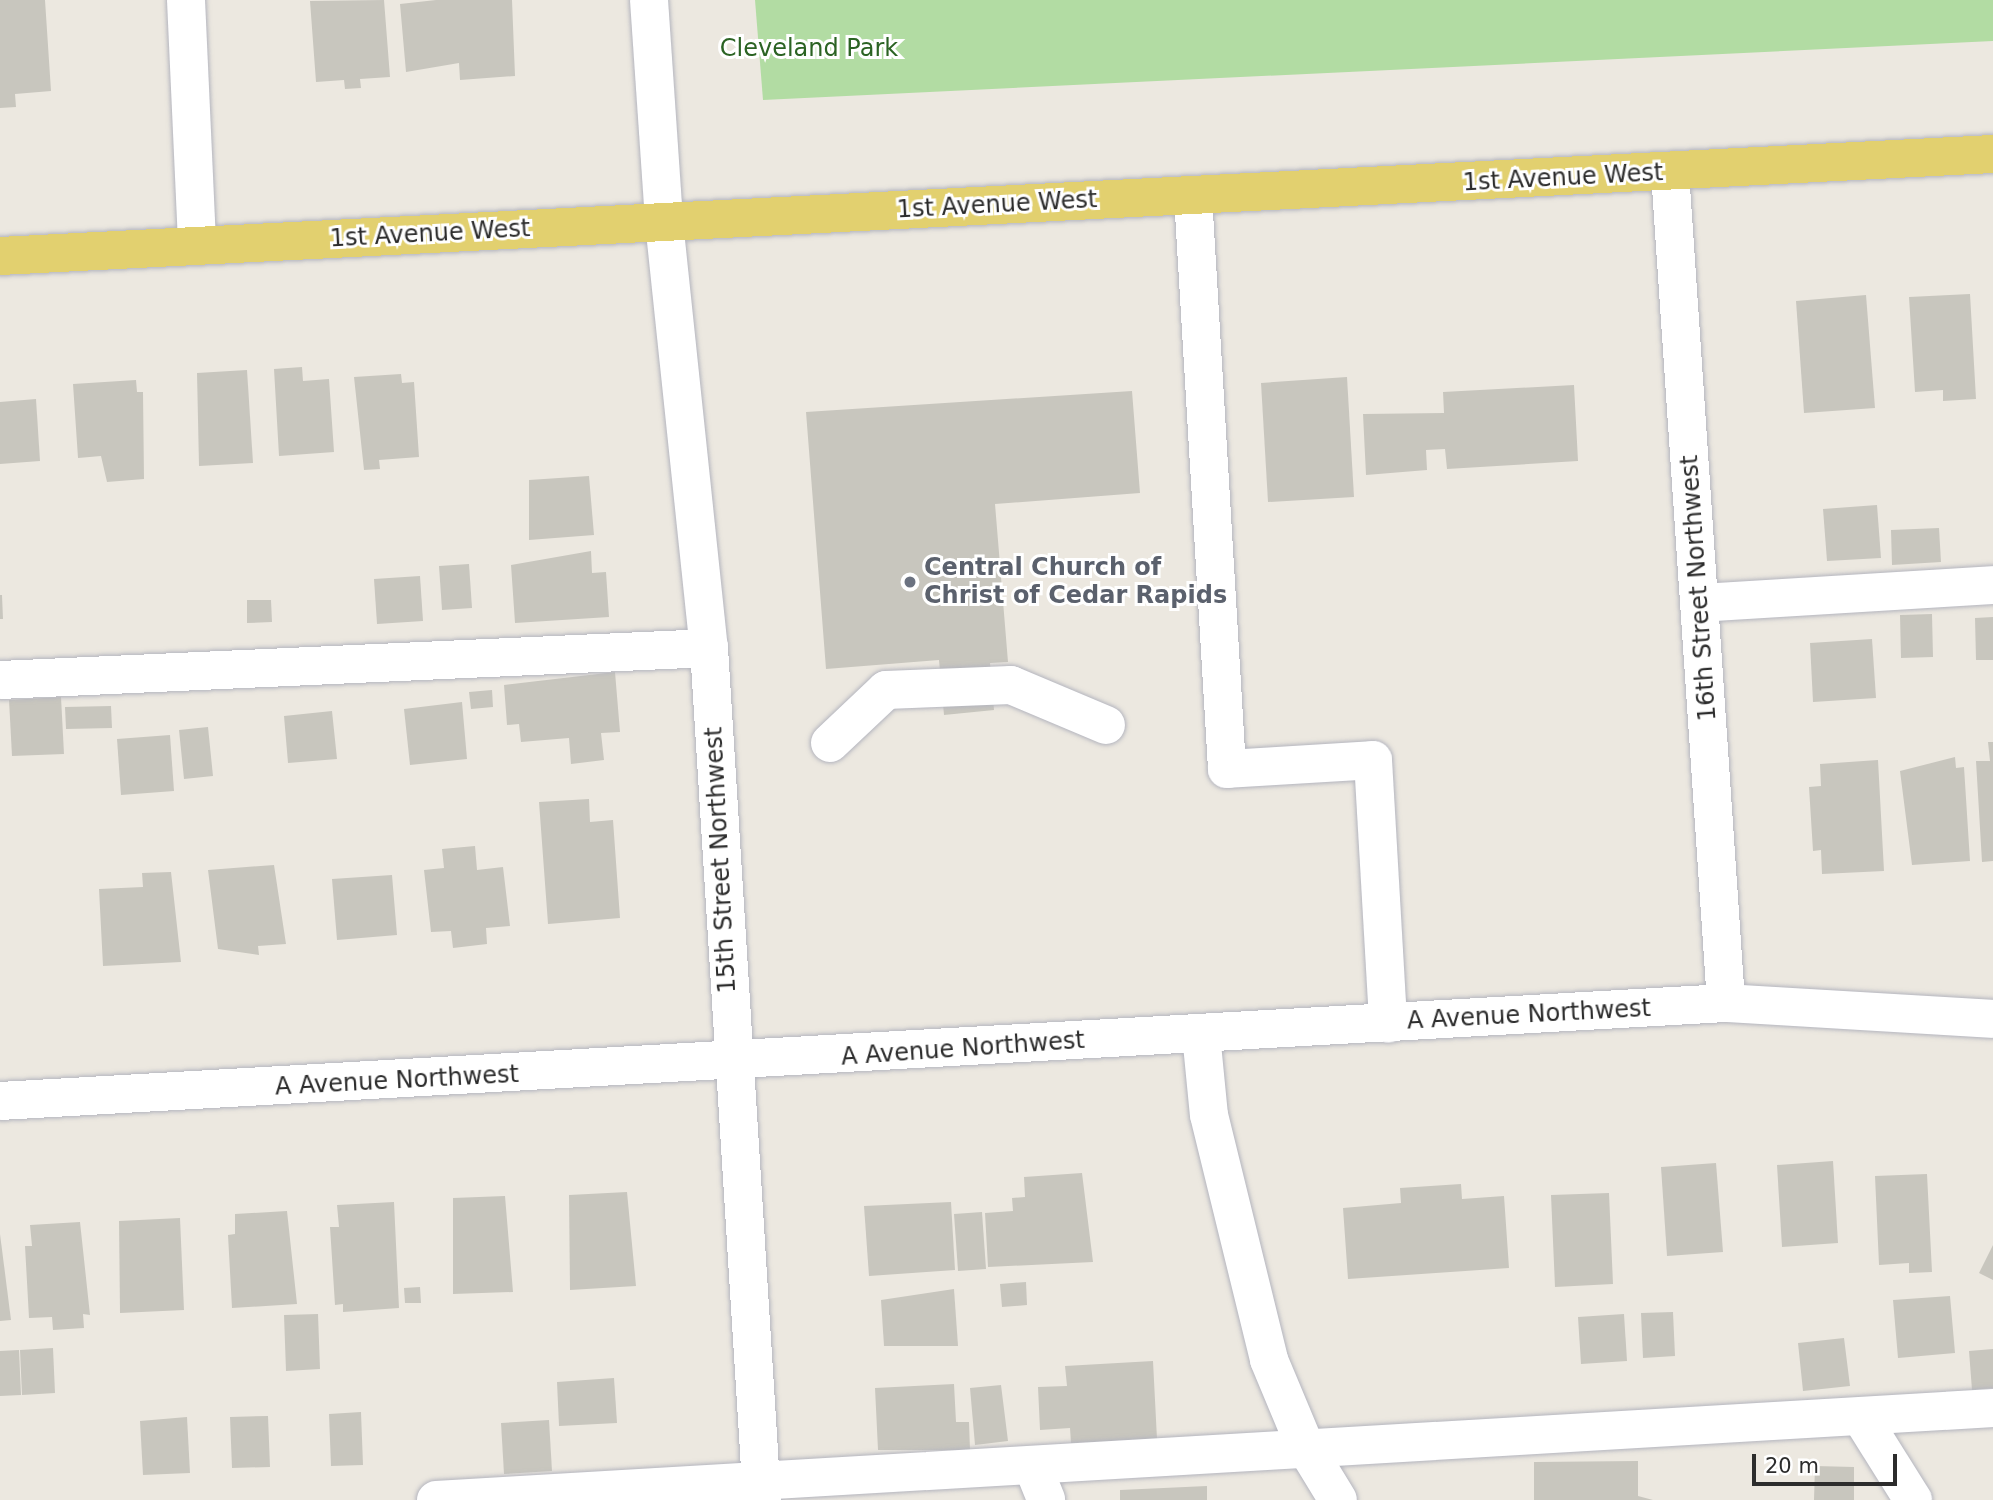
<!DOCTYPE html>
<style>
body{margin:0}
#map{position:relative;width:1993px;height:1500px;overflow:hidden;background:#ece8e0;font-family:"DejaVu Sans",sans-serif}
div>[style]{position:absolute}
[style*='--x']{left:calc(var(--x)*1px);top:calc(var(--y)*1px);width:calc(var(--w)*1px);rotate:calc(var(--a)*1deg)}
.green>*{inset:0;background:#b2dca3}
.building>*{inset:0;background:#c8c6be}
.roads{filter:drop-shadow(0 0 2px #b4b5be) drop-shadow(0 0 2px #b4b5be)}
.minor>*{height:38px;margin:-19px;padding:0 19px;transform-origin:19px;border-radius:19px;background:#fff}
.major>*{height:38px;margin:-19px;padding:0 19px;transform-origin:19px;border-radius:19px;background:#e2d06f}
.dots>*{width:19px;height:19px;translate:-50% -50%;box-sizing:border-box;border:4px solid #fff;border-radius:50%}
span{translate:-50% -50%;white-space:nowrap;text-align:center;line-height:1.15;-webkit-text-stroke:6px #fff;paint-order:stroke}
.park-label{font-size:24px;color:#2b6323}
.street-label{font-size:24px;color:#2c2c2c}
.worship-label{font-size:24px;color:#5b616d;font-weight:700}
.left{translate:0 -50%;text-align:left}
.scale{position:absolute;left:1752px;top:1454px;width:145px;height:32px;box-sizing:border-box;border:4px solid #2c2c2c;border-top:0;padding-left:9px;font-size:21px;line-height:24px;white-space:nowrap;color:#2c2c2c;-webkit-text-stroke:5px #fff;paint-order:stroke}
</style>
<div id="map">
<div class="green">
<i style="clip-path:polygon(755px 0,1993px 0,1993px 41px,763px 100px)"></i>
</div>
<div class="building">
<i style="clip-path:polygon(0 0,45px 0,51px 91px,15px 94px,16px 107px,0 108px)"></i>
<i style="clip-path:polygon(384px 0,390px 77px,360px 79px,361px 88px,345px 89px,344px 80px,316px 82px,310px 1px)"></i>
<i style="clip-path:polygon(436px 0,512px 0,515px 76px,460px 80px,459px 63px,406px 72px,400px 4px)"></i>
<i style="clip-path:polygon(1970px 294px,1976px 399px,1943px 401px,1943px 390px,1915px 392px,1909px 297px)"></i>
<i style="clip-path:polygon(1866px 295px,1875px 408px,1804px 413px,1796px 301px)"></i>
<i style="clip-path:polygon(302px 367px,303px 381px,329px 379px,334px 452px,279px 456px,274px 369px)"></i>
<i style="clip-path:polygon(247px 370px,253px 463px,199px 466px,197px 373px)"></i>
<i style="clip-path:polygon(401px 374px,402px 383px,414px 382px,419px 457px,379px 460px,380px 469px,364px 470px,354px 377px)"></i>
<i style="clip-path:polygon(1347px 377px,1354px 497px,1268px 502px,1261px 383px)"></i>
<i style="clip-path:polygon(136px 380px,137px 392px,143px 392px,144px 479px,107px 482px,101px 456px,78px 458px,73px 384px)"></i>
<i style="clip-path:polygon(1574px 385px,1578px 461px,1447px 469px,1445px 449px,1426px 450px,1427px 470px,1366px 475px,1363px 414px,1444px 413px,1443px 392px)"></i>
<i style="clip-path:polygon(1132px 391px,1140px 493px,995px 504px,1008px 662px,990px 663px,994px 710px,944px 715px,939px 660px,826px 669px,806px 412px)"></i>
<i style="clip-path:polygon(36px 399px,40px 461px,0 464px,0 402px)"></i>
<i style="clip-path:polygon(589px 476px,594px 535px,529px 540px,529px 480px)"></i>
<i style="clip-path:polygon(1877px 505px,1881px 558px,1827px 561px,1823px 509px)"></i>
<i style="clip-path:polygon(1939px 528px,1941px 562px,1892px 565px,1891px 530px)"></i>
<i style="clip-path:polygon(591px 551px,592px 573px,606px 572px,609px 617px,515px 623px,511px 565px)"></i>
<i style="clip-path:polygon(469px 564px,472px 608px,442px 610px,439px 566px)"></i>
<i style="clip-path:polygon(420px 576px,423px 621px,377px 624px,374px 579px)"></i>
<i style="clip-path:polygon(0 595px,2px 595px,3px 619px,0 619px)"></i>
<i style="clip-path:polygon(247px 600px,271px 600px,272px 622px,247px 623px)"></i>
<i style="clip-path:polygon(1932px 614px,1933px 657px,1901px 658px,1900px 615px)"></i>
<i style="clip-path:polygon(1993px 617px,1993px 660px,1976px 660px,1975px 618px)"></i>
<i style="clip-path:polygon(1872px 639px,1876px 698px,1813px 702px,1810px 643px)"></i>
<i style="clip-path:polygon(615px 672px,620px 732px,601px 733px,604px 760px,571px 764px,569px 738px,521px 742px,519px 724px,507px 725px,504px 685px)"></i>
<i style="clip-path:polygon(492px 690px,493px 707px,471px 709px,469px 692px)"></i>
<i style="clip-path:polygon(61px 697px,64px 754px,12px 756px,9px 700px)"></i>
<i style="clip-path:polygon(462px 702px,467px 759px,410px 765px,404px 709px)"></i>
<i style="clip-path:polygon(111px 706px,112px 728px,66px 729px,65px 707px)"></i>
<i style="clip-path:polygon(332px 711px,337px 759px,288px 763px,284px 716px)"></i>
<i style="clip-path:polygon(208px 727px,213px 776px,184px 779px,179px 730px)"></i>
<i style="clip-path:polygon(170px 735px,174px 791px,121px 795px,117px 739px)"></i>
<i style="clip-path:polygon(1988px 742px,1993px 742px,1993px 861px,1982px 862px,1976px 761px,1990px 761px)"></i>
<i style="clip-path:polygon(1955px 757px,1956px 768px,1964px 767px,1970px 861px,1912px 865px,1900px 771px)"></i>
<i style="clip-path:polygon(1878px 760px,1884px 871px,1822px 874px,1821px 850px,1813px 851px,1809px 787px,1821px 786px,1820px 764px)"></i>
<i style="clip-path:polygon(589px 799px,590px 822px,613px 820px,620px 918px,548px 924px,539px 802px)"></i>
<i style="clip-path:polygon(475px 846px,477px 870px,503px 867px,510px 926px,486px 928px,487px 944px,453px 948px,451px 931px,431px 932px,424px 870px,444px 868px,442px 849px)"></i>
<i style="clip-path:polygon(274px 865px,286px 944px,258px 946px,259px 955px,218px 949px,208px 870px)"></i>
<i style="clip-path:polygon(171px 872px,181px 962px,103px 966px,99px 889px,143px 887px,142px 873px)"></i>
<i style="clip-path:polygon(392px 875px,397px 935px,337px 940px,332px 879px)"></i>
<i style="clip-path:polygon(1833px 1161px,1838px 1243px,1782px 1247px,1777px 1165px)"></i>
<i style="clip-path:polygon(1716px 1163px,1723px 1252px,1667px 1256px,1661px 1167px)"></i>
<i style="clip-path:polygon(1082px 1173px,1093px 1262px,988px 1267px,985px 1213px,1013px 1211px,1012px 1198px,1025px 1197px,1024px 1177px)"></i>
<i style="clip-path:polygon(1927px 1174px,1932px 1272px,1909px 1273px,1909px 1263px,1879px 1265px,1875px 1176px)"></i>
<i style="clip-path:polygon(1461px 1184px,1462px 1199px,1504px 1196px,1509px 1268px,1348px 1279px,1343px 1208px,1401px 1203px,1400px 1188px)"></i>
<i style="clip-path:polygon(627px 1192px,636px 1286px,570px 1290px,569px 1195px)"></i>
<i style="clip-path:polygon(1609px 1193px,1613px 1284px,1555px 1287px,1551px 1195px)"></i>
<i style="clip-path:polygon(505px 1196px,513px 1292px,453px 1294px,453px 1198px)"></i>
<i style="clip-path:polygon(394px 1202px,399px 1308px,343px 1312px,343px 1304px,335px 1305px,330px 1227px,339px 1227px,337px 1205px)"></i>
<i style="clip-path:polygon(951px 1202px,955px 1270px,869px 1276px,864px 1206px)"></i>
<i style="clip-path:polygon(287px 1211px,297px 1304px,232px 1308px,228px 1235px,235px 1234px,235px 1214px)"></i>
<i style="clip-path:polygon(982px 1212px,986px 1269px,958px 1271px,954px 1214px)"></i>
<i style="clip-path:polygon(180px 1218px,184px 1310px,120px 1313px,119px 1221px)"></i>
<i style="clip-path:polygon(80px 1222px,90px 1315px,83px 1314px,84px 1328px,53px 1330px,52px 1317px,29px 1318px,25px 1246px,32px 1246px,30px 1225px)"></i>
<i style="clip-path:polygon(0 1234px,11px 1320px,0 1321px)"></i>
<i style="clip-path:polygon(1993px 1245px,1993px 1280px,1979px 1273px)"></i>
<i style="clip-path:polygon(1026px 1282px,1027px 1305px,1002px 1307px,1000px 1284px)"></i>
<i style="clip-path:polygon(420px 1287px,421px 1303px,405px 1303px,404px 1288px)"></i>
<i style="clip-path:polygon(954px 1289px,958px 1346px,884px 1346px,881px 1300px)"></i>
<i style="clip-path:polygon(1950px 1296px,1955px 1353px,1898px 1358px,1893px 1300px)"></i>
<i style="clip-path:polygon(1673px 1312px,1675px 1356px,1643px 1358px,1641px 1313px)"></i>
<i style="clip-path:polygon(318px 1314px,320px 1369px,286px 1371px,284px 1315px)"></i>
<i style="clip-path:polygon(1624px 1314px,1627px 1361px,1581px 1364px,1578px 1317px)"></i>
<i style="clip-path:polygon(1844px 1338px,1850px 1386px,1803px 1391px,1798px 1343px)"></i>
<i style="clip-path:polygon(53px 1348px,55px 1393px,22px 1395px,20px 1350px)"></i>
<i style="clip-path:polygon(1993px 1349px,1993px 1388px,1972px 1390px,1969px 1351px)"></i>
<i style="clip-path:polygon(19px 1350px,21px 1395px,0 1396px,0 1351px)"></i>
<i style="clip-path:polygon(1153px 1361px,1157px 1439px,1071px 1443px,1070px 1428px,1040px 1430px,1038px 1387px,1067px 1386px,1065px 1366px)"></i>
<i style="clip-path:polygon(614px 1378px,617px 1423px,559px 1426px,557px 1382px)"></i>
<i style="clip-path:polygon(954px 1384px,956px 1422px,969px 1422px,970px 1450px,878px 1450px,875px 1388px)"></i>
<i style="clip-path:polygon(1001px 1385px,1008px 1441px,975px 1445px,970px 1388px)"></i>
<i style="clip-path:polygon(361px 1412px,363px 1465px,331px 1466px,329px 1414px)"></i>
<i style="clip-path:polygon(268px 1416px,270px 1467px,232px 1468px,230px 1417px)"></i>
<i style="clip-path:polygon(187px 1417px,190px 1473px,143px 1475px,140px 1421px)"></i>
<i style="clip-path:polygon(549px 1420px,552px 1471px,504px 1474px,501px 1423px)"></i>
<i style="clip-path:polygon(1638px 1461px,1638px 1496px,1653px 1500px,1534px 1500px,1534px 1462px)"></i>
<i style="clip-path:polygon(1815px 1466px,1854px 1467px,1854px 1500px,1814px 1500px)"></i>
<i style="clip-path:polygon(1207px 1486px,1207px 1500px,1120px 1500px,1120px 1490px)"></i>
</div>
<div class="roads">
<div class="minor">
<i style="--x:186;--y:0;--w:246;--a:87.4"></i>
<i style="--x:649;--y:0;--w:223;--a:86.1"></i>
<i style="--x:664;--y:222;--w:428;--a:84"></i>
<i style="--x:709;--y:648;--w:854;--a:86.44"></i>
<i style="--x:1670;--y:172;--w:833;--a:86.14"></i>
<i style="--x:1193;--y:196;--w:574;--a:86.6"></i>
<i style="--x:1227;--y:769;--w:146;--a:-3.5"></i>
<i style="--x:1373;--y:760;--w:264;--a:86.7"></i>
<i style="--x:1700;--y:603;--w:294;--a:-3.5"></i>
<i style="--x:0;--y:680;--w:710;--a:-2.58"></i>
<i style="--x:830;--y:743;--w:77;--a:-43.4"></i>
<i style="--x:886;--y:690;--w:125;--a:-2.3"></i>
<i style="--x:1011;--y:685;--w:103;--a:22.8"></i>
<i style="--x:1201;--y:1034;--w:81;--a:84.4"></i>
<i style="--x:1209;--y:1115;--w:252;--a:76.2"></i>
<i style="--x:1269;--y:1360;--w:93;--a:67.3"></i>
<i style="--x:1305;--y:1446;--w:63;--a:58.6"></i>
<i style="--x:0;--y:1101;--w:1729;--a:-3.25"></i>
<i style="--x:1726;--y:1003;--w:267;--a:3.4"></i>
<i style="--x:1861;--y:1417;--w:98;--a:57.9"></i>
<i style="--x:1033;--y:1467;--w:35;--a:68"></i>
<i style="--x:436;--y:1500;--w:1560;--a:-3.38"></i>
</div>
<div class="major">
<i style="--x:0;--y:256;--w:1996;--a:-2.93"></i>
</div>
</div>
<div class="dots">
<i style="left:910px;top:582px;background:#6b7280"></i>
</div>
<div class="park-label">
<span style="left:809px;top:49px">Cleveland Park</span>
</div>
<div class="street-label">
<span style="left:1563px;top:178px;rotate:-3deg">1st Avenue West</span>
<span style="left:997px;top:205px;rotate:-3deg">1st Avenue West</span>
<span style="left:430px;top:234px;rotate:-3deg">1st Avenue West</span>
<span style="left:1699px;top:588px;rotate:-94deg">16th Street Northwest</span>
<span style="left:721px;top:860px;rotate:-93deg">15th Street Northwest</span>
<span style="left:1529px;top:1015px;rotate:-3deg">A Avenue Northwest</span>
<span style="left:963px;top:1049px;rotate:-4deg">A Avenue Northwest</span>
<span style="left:397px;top:1081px;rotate:-3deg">A Avenue Northwest</span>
</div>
<div class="worship-label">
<span class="left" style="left:924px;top:582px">Central Church of<br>Christ of Cedar Rapids</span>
</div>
<div class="scale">20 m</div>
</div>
